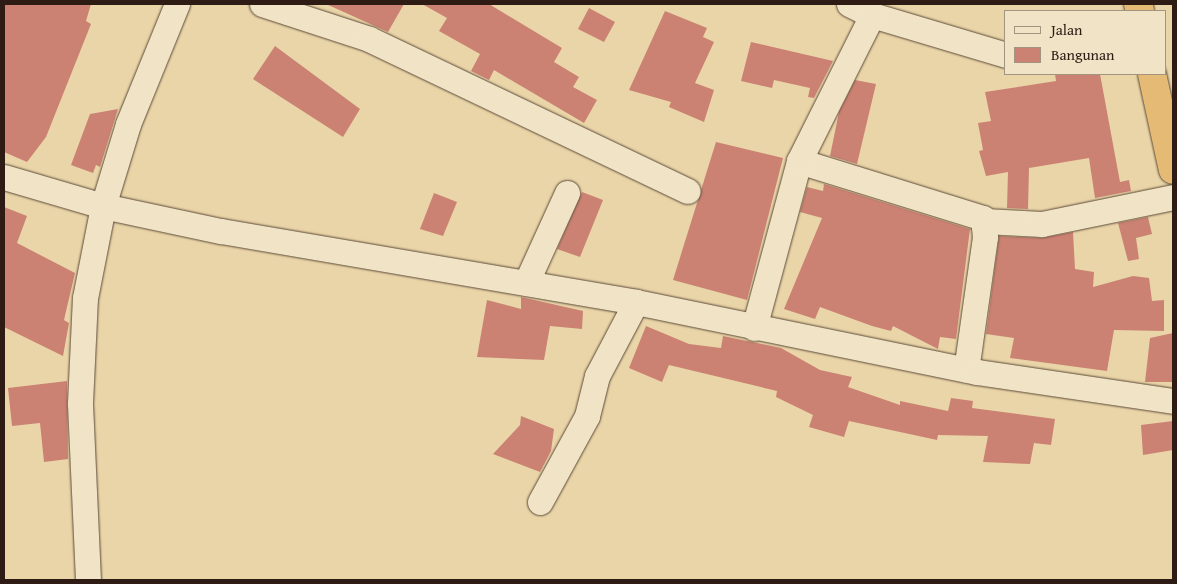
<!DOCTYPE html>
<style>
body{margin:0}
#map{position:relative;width:1177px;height:584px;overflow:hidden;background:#ead5a8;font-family:"Gentium Book Plus",serif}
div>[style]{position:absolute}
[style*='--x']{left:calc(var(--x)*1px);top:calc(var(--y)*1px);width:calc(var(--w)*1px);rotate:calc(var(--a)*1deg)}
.building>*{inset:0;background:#cb8273}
.roads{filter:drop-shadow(0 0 1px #5c4a39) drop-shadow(0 0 1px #5c4a39)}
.minor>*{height:25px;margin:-12.5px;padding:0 12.5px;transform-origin:12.5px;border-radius:12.5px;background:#f1e4c6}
.highway>*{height:28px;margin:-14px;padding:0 14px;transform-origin:14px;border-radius:14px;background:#e5ba74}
span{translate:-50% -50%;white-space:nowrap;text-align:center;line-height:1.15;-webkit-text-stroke:5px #f1e4c6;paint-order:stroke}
.frame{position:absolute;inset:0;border:5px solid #2d1b14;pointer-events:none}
.legend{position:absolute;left:1004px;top:10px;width:162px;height:65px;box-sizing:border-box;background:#f1e4c6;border:1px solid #a3947f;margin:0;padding:6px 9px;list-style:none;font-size:15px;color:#2d1b14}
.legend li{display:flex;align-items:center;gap:10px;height:25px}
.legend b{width:25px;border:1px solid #a3947f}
</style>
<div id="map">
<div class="building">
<i style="clip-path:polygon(4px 4px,91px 4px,86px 21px,91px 24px,46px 137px,27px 162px,4px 152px)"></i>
<i style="clip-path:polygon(326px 4px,404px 4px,388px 32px)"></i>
<i style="clip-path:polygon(422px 4px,489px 4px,562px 48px,554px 62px,579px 77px,573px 87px,597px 100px,584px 123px,494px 70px,489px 80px,471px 71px,480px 54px,439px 31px,447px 18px)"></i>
<i style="clip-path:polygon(589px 8px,615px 22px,604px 42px,578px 29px)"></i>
<i style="clip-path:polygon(665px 11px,707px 28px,703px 37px,714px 42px,695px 83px,714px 90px,704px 122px,669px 107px,671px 102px,629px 90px)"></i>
<i style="clip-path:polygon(751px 42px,833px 61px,814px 98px,808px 97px,810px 88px,774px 80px,772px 88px,741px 81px)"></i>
<i style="clip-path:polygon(275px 46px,360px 109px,343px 137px,253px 79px)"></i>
<i style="clip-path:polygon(1055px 74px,1100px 74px,1120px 182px,1129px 180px,1131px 191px,1095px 198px,1089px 158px,1029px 168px,1028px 209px,1007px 208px,1008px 172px,986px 176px,979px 151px,983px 150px,978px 123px,991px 121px,985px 92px,1056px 81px)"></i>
<i style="clip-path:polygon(855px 80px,876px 84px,857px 164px,830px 156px,839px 112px)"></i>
<i style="clip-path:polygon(118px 109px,100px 167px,96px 165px,93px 173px,71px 165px,90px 114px)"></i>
<i style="clip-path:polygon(716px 142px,783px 158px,747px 300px,673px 280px)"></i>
<i style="clip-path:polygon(824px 184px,970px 229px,956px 339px,940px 337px,938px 349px,893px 326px,891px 331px,872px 326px,820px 307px,815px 319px,784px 309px,822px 218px,800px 212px,807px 187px,823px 191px)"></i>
<i style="clip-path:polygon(582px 192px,603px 200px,580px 257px,557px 249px)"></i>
<i style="clip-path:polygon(434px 193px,457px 202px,443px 236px,420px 229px)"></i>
<i style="clip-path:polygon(4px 207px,27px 216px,17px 243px,75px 273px,64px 320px,69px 323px,63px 356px,4px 327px)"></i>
<i style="clip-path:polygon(1148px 217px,1152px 234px,1136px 238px,1139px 259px,1128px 261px,1118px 223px)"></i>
<i style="clip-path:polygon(1073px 232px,1075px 269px,1094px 272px,1093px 287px,1133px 276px,1149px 278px,1152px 301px,1164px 300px,1164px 331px,1114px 330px,1107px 371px,1010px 358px,1014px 338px,986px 334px,999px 236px,1042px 238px)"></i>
<i style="clip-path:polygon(521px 297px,583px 311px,582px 329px,550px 326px,544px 360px,477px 357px,487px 300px,521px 309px)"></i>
<i style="clip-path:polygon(646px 326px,689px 344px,721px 348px,723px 336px,781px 348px,820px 370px,852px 377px,848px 387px,900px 405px,900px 401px,948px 411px,951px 398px,973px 401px,972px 408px,1055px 419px,1051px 445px,1034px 443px,1030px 464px,983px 462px,988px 436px,938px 435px,937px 440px,849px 421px,844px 437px,809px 427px,813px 415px,776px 397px,777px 391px,669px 365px,662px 382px,629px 368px)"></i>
<i style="clip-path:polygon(1173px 333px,1173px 382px,1145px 382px,1150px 338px)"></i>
<i style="clip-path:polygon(67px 381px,68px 459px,44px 462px,40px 423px,12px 426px,8px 388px)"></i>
<i style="clip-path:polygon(521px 416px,554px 429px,551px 451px,540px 472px,493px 454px,520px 425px)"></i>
<i style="clip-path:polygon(1173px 421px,1173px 450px,1143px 455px,1141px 425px)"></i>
</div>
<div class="roads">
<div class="minor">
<i style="--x:262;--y:4;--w:113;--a:18.1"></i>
<i style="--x:369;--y:39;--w:353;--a:25.5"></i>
<i style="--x:849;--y:4;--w:25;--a:26"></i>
<i style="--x:872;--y:15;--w:140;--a:16.6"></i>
<i style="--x:799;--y:161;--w:193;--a:17.2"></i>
<i style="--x:983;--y:218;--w:19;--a:84"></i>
<i style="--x:985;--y:237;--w:134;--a:98.1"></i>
<i style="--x:4;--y:177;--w:103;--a:16.3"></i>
<i style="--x:103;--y:206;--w:121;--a:12"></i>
<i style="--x:221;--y:231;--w:421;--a:9.7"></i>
<i style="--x:636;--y:302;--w:348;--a:11.6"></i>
<i style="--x:977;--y:372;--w:198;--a:8.4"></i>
<i style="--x:984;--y:221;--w:58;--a:3"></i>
<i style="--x:1042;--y:224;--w:134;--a:-11.6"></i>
<i style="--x:526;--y:283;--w:99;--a:-65.5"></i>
<i style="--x:754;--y:328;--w:173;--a:-74.9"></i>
<i style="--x:799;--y:161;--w:163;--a:-63.4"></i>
<i style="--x:540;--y:502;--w:98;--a:-61.3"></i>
<i style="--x:587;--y:416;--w:41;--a:-76"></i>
<i style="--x:597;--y:376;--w:84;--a:-62.2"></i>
<i style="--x:88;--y:580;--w:177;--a:-92.6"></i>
<i style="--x:80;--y:403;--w:105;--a:-87.3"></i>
<i style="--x:85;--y:298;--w:94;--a:-78.9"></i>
<i style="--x:103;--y:206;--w:86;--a:-73"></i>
<i style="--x:128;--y:124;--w:130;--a:-67.8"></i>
</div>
<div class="highway">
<i style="--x:1138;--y:4;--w:7;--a:74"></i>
<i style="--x:1152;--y:74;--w:98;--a:77.7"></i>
</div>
</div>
<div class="frame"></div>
<ul class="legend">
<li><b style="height:6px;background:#f1e4c6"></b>Jalan</li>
<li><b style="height:14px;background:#cb8273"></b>Bangunan</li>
</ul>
</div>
